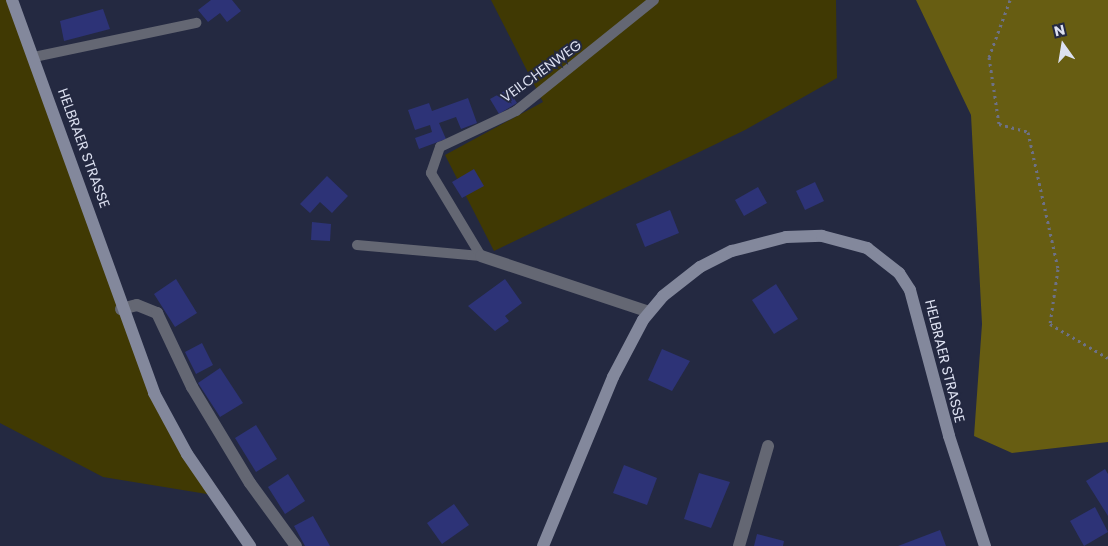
<!DOCTYPE html>
<style>
body{margin:0}
#map{position:relative;width:1108px;height:546px;overflow:hidden;background:#242941;font-family:Poppins,sans-serif}
div>[style]{position:absolute}
[style*='--x']{left:calc(var(--x)*1px);top:calc(var(--y)*1px);width:calc(var(--w)*1px);rotate:calc(var(--a)*1deg)}
.green>*{inset:0;background:#403903}
.forest>*{inset:0;background:#675d12}
.building>*{inset:0;background:#2d3377}
.path>*{height:3px;margin-top:-1.5px;transform-origin:0;background:repeating-linear-gradient(90deg,#6d7186 0 2.5px,transparent 0 6.5px)}
.lane>*{height:10px;margin:-5px;padding:0 5px;transform-origin:5px;border-radius:5px;background:#646773}
.street>*{height:12px;margin:-6px;padding:0 6px;transform-origin:6px;border-radius:6px;background:#646773}
.secondary>*{height:12px;margin:-6px;padding:0 6px;transform-origin:6px;border-radius:6px;background:#83889c}
span{translate:-50% -50%;white-space:nowrap;text-align:center;line-height:1.15;-webkit-text-stroke:4px #242941;paint-order:stroke}
.street-label{font-size:14px;color:#dde1f1}
.north{position:absolute;left:1038px;top:20px;width:50px;height:50px;-webkit-text-stroke:4px #242941;paint-order:stroke;rotate:347deg;font-size:14px;font-weight:700;line-height:20px;text-align:center;color:#dde1f1}
.north::after{content:'';display:block;margin:auto;width:18px;height:22px;background:#dde1f1;clip-path:polygon(50% 0,100% 100%,50% 72%,0 100%)}
</style>
<div id="map">
<div class="green">
<i style="clip-path:polygon(0 0,12px 0,140px 360px,213px 495px,103px 477px,0 423px)"></i>
<i style="clip-path:polygon(491px 0,836px 0,837px 78px,745px 130px,494px 251px,445px 155px,543px 102px)"></i>
</div>
<div class="forest">
<i style="clip-path:polygon(916px 0,1108px 0,1108px 442px,1012px 453px,974px 436px,982px 324px,971px 115px)"></i>
</div>
<div class="building">
<i style="clip-path:polygon(211px 0,232px 0,241px 11px,227px 22px,220px 13px,208px 22px,198px 10px)"></i>
<i style="clip-path:polygon(103px 9px,110px 29px,64px 41px,60px 21px)"></i>
<i style="clip-path:polygon(508px 89px,517px 103px,499px 114px,490px 99px)"></i>
<i style="clip-path:polygon(468px 98px,477px 123px,461px 129px,456px 117px,439px 123px,446px 139px,419px 149px,415px 138px,432px 132px,430px 125px,415px 130px,408px 110px,429px 103px,432px 111px)"></i>
<i style="clip-path:polygon(474px 169px,484px 186px,462px 198px,452px 182px)"></i>
<i style="clip-path:polygon(327px 176px,348px 196px,332px 213px,320px 202px,310px 213px,300px 204px)"></i>
<i style="clip-path:polygon(815px 182px,824px 201px,805px 210px,796px 191px)"></i>
<i style="clip-path:polygon(758px 187px,767px 203px,744px 216px,735px 200px)"></i>
<i style="clip-path:polygon(670px 210px,679px 233px,645px 247px,636px 224px)"></i>
<i style="clip-path:polygon(312px 222px,331px 224px,330px 241px,311px 240px)"></i>
<i style="clip-path:polygon(176px 279px,197px 313px,175px 327px,154px 294px)"></i>
<i style="clip-path:polygon(505px 279px,522px 303px,505px 316px,509px 321px,495px 331px,468px 306px)"></i>
<i style="clip-path:polygon(776px 284px,798px 319px,774px 334px,752px 300px)"></i>
<i style="clip-path:polygon(202px 343px,213px 365px,196px 374px,185px 352px)"></i>
<i style="clip-path:polygon(662px 349px,690px 361px,672px 391px,648px 380px)"></i>
<i style="clip-path:polygon(220px 368px,243px 403px,220px 417px,198px 383px)"></i>
<i style="clip-path:polygon(256px 425px,277px 459px,256px 472px,235px 438px)"></i>
<i style="clip-path:polygon(624px 465px,657px 478px,647px 505px,613px 493px)"></i>
<i style="clip-path:polygon(1105px 469px,1108px 474px,1108px 516px,1086px 481px)"></i>
<i style="clip-path:polygon(699px 473px,730px 482px,711px 528px,684px 519px)"></i>
<i style="clip-path:polygon(288px 474px,305px 501px,285px 514px,268px 487px)"></i>
<i style="clip-path:polygon(454px 504px,469px 525px,442px 544px,427px 523px)"></i>
<i style="clip-path:polygon(1095px 507px,1108px 532px,1084px 546px,1070px 521px)"></i>
<i style="clip-path:polygon(313px 516px,330px 546px,305px 546px,294px 526px)"></i>
<i style="clip-path:polygon(940px 530px,946px 546px,898px 546px)"></i>
<i style="clip-path:polygon(757px 534px,784px 541px,783px 546px,754px 546px)"></i>
</div>
<div class="path">
<i style="--x:1010;--y:0;--w:61;--a:110.2"></i>
<i style="--x:989;--y:57;--w:68;--a:81.5"></i>
<i style="--x:999;--y:124;--w:30;--a:15"></i>
<i style="--x:1028;--y:132;--w:140;--a:77.6"></i>
<i style="--x:1058;--y:269;--w:56;--a:98.3"></i>
<i style="--x:1050;--y:324;--w:67;--a:30.4"></i>
</div>
<div class="lane">
<i style="--x:34;--y:57;--w:166;--a:-11.9"></i>
<i style="--x:357;--y:245;--w:124;--a:5.1"></i>
<i style="--x:481;--y:256;--w:97;--a:-121.1"></i>
<i style="--x:431;--y:173;--w:28;--a:-71"></i>
<i style="--x:440;--y:147;--w:84;--a:-25.3"></i>
<i style="--x:516;--y:111;--w:177;--a:-38.8"></i>
</div>
<div class="street">
<i style="--x:481;--y:256;--w:177;--a:18.4"></i>
<i style="--x:121;--y:309;--w:16;--a:-14"></i>
<i style="--x:137;--y:305;--w:22;--a:22"></i>
<i style="--x:157;--y:313;--w:82;--a:64.7"></i>
<i style="--x:192;--y:387;--w:112;--a:58.9"></i>
<i style="--x:250;--y:483;--w:78;--a:53.9"></i>
<i style="--x:739;--y:546;--w:104;--a:-73.8"></i>
</div>
<div class="secondary">
<i style="--x:12;--y:0;--w:418;--a:70.1"></i>
<i style="--x:154;--y:393;--w:69;--a:61.6"></i>
<i style="--x:187;--y:454;--w:112;--a:55.6"></i>
<i style="--x:543;--y:546;--w:183;--a:-67.5"></i>
<i style="--x:613;--y:377;--w:64;--a:-62.2"></i>
<i style="--x:643;--y:320;--w:31;--a:-50"></i>
<i style="--x:663;--y:296;--w:47;--a:-38.1"></i>
<i style="--x:700;--y:267;--w:36;--a:-27"></i>
<i style="--x:732;--y:251;--w:56;--a:-14.5"></i>
<i style="--x:786;--y:237;--w:36;--a:-2"></i>
<i style="--x:822;--y:236;--w:47;--a:14.9"></i>
<i style="--x:867;--y:248;--w:41;--a:38"></i>
<i style="--x:899;--y:273;--w:20;--a:57"></i>
<i style="--x:910;--y:290;--w:151;--a:75"></i>
<i style="--x:949;--y:436;--w:116;--a:71.9"></i>
</div>
<div class="street-label">
<span style="left:541px;top:71px;rotate:-36deg">VEILCHENWEG</span>
<span style="left:84px;top:148px;rotate:70deg">HELBRAER STRASSE</span>
<span style="left:945px;top:361px;rotate:76deg">HELBRAER STRASSE</span>
</div>
<div class="north">N</div>
</div>
